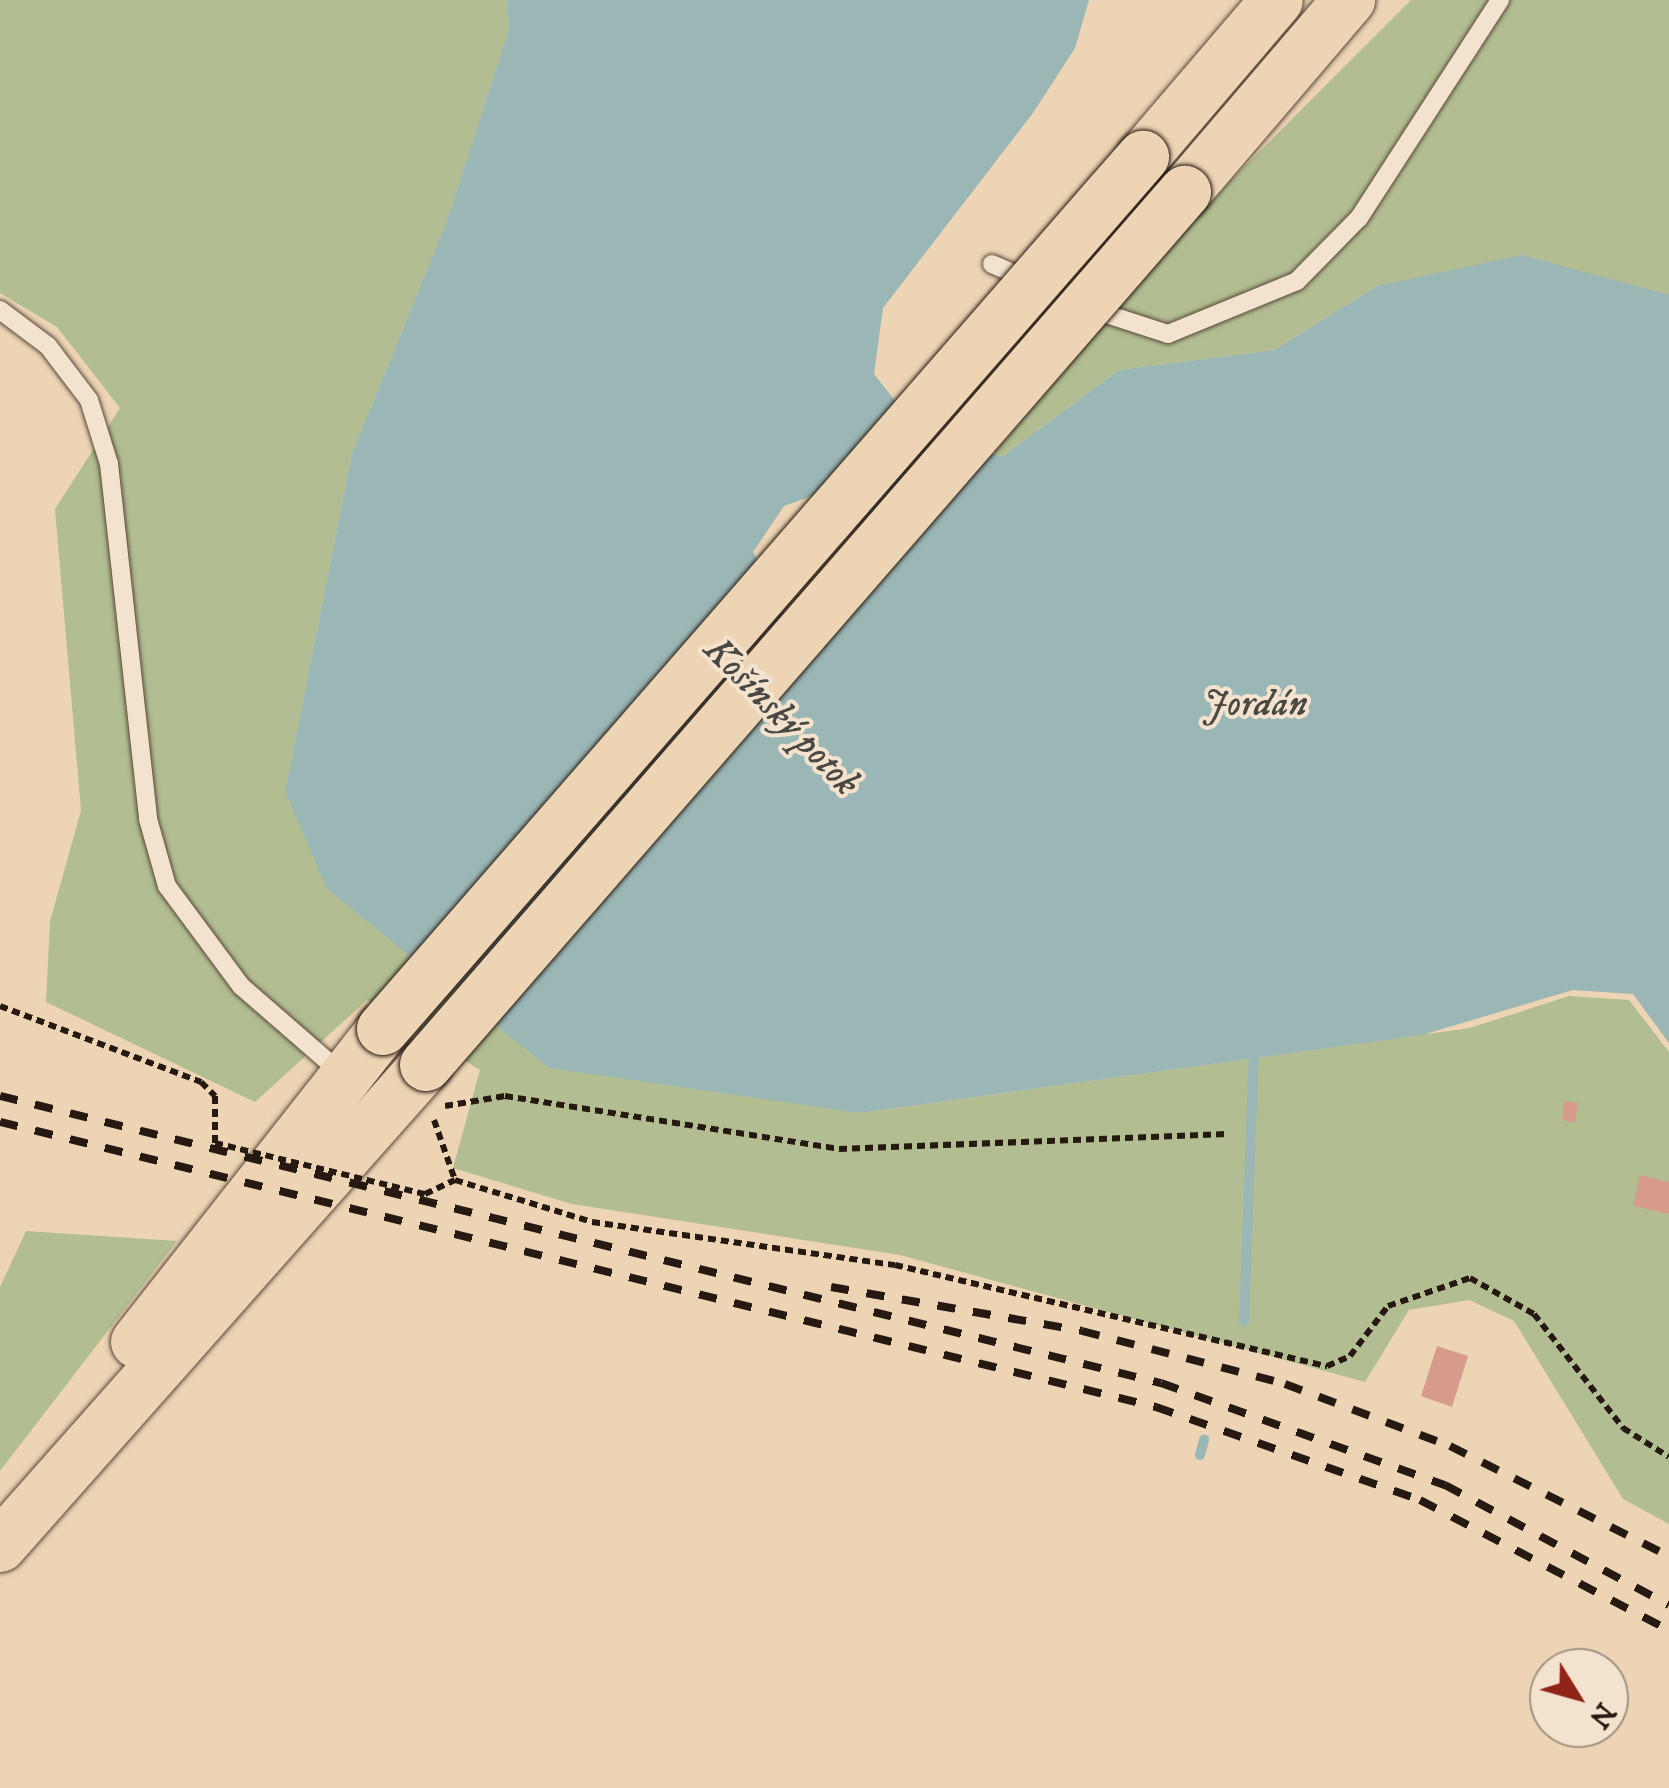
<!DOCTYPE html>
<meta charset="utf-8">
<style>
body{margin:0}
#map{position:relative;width:1669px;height:1788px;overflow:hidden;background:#ecd4b4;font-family:"IM FELL DW Pica",serif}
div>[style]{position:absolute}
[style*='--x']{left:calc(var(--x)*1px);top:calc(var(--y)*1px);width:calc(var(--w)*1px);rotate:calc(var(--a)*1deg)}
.green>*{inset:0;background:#b2be91}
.water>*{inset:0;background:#9ab7b5}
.stream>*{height:10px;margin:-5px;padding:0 5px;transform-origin:5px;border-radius:5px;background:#9ab7b5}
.building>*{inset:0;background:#d69b8b}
.path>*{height:6px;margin-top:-3px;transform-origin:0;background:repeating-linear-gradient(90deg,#261911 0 8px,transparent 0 13px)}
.roads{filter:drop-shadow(0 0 2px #58483a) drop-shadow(0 0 2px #58483a)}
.lane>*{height:18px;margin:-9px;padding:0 9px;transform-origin:9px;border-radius:9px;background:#f3e3ce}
.primary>*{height:52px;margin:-26px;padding:0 26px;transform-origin:26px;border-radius:26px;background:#ecd4b4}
.rail>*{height:8px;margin-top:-4px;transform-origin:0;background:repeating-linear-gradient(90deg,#261911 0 18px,transparent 0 36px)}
.path-bridge>*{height:6px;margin-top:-3px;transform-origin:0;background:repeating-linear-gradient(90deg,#261911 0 8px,transparent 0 13px)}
.bridges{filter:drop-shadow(0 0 2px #261911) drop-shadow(0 0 2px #261911)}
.primary-bridge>*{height:52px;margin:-26px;padding:0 26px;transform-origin:26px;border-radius:26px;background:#ecd4b4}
span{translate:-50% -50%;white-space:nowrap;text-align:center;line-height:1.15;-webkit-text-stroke:8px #f3e3ce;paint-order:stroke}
.water-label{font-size:38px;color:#494842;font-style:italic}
.north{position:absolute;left:1529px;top:1648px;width:100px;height:100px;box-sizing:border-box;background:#f3e3ce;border:2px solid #a19282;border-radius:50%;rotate:127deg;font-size:28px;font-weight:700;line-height:40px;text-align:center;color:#261911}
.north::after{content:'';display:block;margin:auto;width:35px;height:45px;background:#8f2418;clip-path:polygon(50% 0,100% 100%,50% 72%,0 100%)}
</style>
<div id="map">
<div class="green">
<i style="clip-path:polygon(0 0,507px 0,509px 29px,446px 223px,352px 453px,285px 791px,860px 1113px,1470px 1028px,1569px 996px,1629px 1000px,1669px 1052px,1669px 1524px,1623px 1499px,1514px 1321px,1469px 1300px,1409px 1310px,1365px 1382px,900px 1255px,572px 1204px,453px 1168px,480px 1070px,367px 1000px,255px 1102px,46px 1002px,50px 921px,81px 811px,55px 509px,120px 408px,57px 327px,0 293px)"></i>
<i style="clip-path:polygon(1411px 0,1669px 0,1669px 295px,1377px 286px,1274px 350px,1119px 370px,1003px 456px,993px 455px,1204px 207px)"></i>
<i style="clip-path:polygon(26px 1231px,177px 1241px,0 1471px,0 1287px)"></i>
</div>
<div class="water">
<i style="clip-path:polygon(evenodd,507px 0,1089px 0,1075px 48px,1033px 113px,883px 308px,874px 374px,928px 443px,1003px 456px,1119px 370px,1274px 350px,1377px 286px,1522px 255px,1669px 295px,1669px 1043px,1633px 994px,1573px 990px,1422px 1035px,860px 1113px,549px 1068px,327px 889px,285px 791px,352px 453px,446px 223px,509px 29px,507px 0,823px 492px,866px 540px,789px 623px,753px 552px,784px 506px,823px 492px)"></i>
</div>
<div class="stream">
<i style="--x:1244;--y:1321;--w:273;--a:-87.9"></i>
<i style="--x:1200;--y:1455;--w:16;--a:-75"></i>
</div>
<div class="building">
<i style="clip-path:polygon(1564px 1101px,1578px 1103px,1575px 1123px,1562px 1120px)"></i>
<i style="clip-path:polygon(1640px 1175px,1669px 1182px,1669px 1214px,1633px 1206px)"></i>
<i style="clip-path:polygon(1437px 1346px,1468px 1356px,1452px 1407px,1421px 1396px)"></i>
</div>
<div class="path">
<i style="--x:0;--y:1006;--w:215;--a:20.7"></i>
<i style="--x:201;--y:1082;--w:20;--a:45"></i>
<i style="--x:215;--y:1096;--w:47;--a:90"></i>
<i style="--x:445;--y:1106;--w:61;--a:-9.5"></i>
<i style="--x:505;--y:1096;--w:338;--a:9"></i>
<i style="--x:839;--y:1149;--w:388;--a:-2.2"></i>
<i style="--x:434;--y:1120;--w:64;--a:70.7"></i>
<i style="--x:425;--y:1194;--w:33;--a:-25"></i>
<i style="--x:455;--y:1180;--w:143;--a:17"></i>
<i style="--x:592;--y:1222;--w:306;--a:8.1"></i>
<i style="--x:895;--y:1265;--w:444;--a:13.2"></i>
<i style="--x:1327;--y:1366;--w:25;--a:-23"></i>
<i style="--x:1350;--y:1356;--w:63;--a:-52.8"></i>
<i style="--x:1388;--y:1306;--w:87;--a:-18.9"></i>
<i style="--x:1470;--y:1278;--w:73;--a:29.4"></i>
<i style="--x:1534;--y:1314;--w:145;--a:52"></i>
<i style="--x:1623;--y:1428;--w:54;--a:32.2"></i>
</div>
<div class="roads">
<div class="lane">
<i style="--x:992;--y:264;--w:43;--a:23.6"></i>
<i style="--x:1091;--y:309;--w:81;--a:18"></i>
<i style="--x:1168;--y:334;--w:139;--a:-22.3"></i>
<i style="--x:1297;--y:281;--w:88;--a:-45.5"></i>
<i style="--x:1359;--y:218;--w:260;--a:-57.1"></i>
<i style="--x:0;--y:310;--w:60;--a:36.9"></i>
<i style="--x:48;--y:346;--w:68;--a:52.8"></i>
<i style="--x:89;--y:400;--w:67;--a:72.6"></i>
<i style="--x:109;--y:464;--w:357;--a:83.7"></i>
<i style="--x:148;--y:819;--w:70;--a:74.2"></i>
<i style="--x:167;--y:886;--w:124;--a:53.5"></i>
<i style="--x:241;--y:986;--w:133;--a:41"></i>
</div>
<div class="primary">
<i style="--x:1143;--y:157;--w:206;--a:-49.5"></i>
<i style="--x:1185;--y:192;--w:253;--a:-49.5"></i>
<i style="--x:137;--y:1342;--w:398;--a:-51.8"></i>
<i style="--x:0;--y:1546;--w:643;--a:-48.47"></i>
</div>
</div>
<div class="rail">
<i style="--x:0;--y:1096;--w:1196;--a:13.89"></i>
<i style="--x:1161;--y:1383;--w:302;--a:19.8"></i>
<i style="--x:1445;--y:1485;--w:254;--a:28.2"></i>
<i style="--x:0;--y:1122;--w:1191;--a:13.85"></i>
<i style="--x:1156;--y:1407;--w:280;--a:19.4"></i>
<i style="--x:1420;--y:1500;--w:281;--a:27.6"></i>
<i style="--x:831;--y:1287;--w:255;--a:9.9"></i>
<i style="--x:1082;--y:1331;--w:210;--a:14.6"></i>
<i style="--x:1285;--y:1384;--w:176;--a:20.6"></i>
<i style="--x:1450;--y:1446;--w:245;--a:26.7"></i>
</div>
<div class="path-bridge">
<i style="--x:215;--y:1143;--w:216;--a:13.7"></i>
</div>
<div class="bridges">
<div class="primary-bridge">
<i style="--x:383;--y:1029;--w:1157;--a:-48.93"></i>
<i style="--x:426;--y:1065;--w:1157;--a:-49"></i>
</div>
</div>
<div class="water-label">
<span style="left:1255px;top:705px">Jordán</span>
<span style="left:781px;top:717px;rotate:46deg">Košínský potok</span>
</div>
<div class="north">N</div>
</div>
